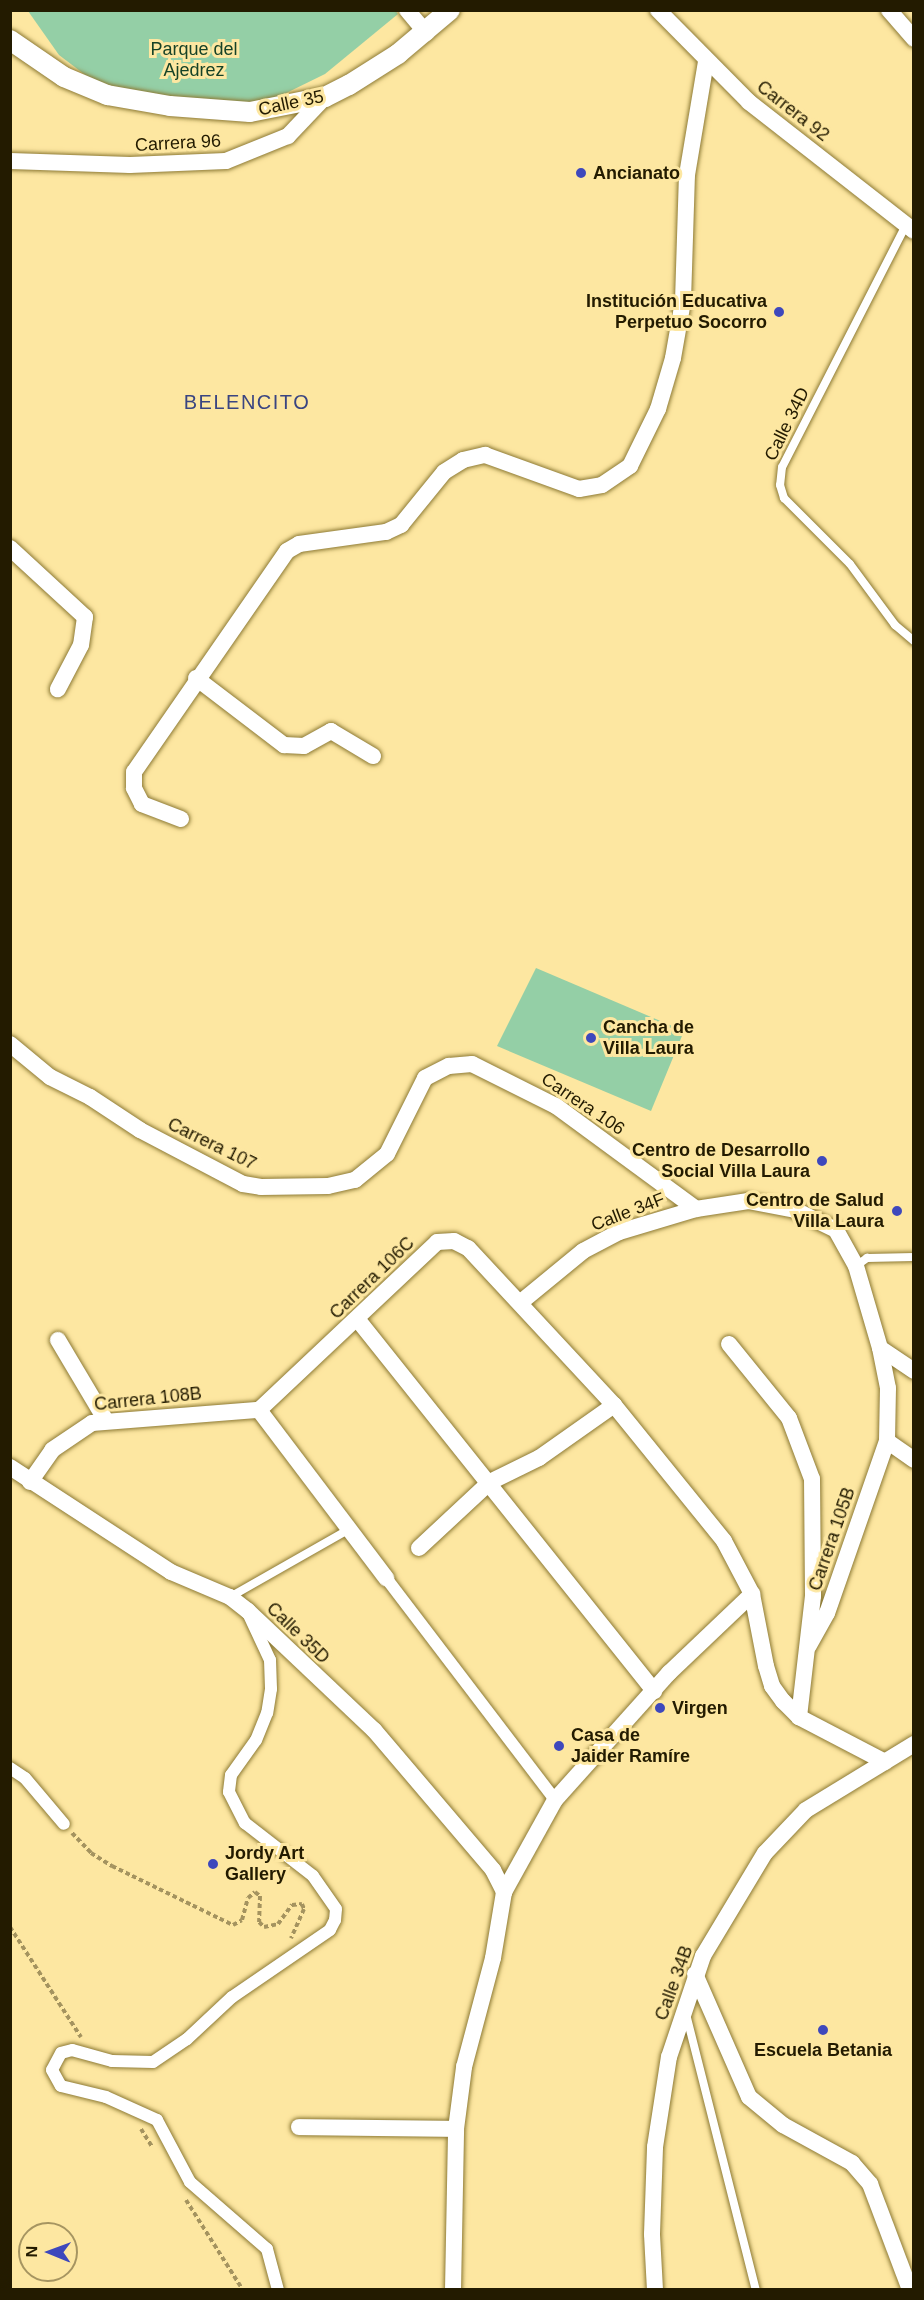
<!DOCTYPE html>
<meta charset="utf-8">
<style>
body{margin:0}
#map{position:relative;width:924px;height:2300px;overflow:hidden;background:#fde7a1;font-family:Helvetica,sans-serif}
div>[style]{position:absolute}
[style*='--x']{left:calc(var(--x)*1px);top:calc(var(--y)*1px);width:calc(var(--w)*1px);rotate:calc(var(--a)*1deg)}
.green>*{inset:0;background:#94cfa6}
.path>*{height:4px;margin-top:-2px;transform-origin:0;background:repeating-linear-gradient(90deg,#a4935f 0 4.5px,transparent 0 7.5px)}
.roads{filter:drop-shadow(0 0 2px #8d7a35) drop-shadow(0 0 2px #8d7a35)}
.service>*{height:8px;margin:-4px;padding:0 4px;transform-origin:4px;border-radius:4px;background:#fff}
.pedestrian>*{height:12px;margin:-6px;padding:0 6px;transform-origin:6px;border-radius:6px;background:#fff}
.minor>*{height:16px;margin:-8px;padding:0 8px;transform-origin:8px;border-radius:8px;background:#fff}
.tertiary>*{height:20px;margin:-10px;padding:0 10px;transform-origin:10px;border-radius:10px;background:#fff}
.dots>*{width:16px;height:16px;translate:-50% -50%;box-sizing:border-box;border:3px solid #fde7a1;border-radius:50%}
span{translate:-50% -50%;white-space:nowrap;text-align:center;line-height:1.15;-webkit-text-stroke:6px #fde7a1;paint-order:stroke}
.park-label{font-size:18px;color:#164227}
.street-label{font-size:18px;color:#231b00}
.poi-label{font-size:18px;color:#231b00;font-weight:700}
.left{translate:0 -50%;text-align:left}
.right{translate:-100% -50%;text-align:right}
.neighbourhood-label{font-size:20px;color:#3a4581;letter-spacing:1.5px}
.frame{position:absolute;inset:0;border:12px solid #231b00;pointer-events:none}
.north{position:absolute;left:18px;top:2222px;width:60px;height:60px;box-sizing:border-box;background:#fde7a1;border:2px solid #a69561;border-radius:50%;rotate:271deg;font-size:16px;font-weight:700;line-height:24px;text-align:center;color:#231b00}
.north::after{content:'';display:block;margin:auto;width:21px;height:27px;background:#3e48bc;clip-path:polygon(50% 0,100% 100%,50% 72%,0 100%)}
</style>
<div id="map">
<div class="green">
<i style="clip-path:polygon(395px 10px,398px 14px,325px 74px,270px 101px,237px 108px,158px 106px,88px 77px,59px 55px,28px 11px)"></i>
<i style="clip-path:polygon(536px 968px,684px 1031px,651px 1111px,497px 1046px)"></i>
</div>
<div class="path">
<i style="--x:72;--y:1833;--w:28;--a:46"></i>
<i style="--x:91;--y:1853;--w:25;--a:32"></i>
<i style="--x:112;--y:1866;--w:135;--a:26"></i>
<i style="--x:233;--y:1925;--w:10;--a:-29"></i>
<i style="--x:242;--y:1920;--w:23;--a:-75"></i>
<i style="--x:248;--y:1898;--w:9;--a:-41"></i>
<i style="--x:255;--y:1892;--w:6;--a:39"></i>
<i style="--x:260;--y:1896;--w:26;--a:92"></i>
<i style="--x:259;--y:1922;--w:7;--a:45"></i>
<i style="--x:264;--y:1927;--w:14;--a:-12"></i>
<i style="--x:278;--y:1924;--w:24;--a:-54"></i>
<i style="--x:292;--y:1905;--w:10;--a:-6"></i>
<i style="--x:302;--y:1904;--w:5;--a:68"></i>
<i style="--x:304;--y:1909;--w:32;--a:114"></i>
<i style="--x:10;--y:1927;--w:131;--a:57.2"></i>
<i style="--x:141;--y:2129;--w:22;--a:58"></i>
<i style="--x:186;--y:2200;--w:107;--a:57.7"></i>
</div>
<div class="roads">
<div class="service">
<i style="--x:906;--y:225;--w:272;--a:117.1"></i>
<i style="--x:782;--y:467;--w:18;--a:96"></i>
<i style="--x:780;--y:485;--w:14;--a:73"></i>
<i style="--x:784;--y:498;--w:93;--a:45"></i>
<i style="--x:850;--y:564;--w:76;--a:53.6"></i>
<i style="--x:895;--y:625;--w:25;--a:40"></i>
<i style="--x:856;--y:1266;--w:14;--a:-36"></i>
<i style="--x:867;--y:1258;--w:47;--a:-1.2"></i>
<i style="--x:230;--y:1597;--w:136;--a:-29.6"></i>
<i style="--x:686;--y:2014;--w:285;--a:75.8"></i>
</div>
<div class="pedestrian">
<i style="--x:386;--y:1578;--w:279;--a:52.7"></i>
<i style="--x:248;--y:1613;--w:52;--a:64.9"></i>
<i style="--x:270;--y:1660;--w:29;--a:88"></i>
<i style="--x:271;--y:1689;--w:24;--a:99"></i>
<i style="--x:267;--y:1713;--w:29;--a:112"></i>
<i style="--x:256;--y:1740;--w:43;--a:125.5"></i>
<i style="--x:231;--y:1775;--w:17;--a:97"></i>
<i style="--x:229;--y:1792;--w:35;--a:63"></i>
<i style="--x:245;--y:1823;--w:86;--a:37.9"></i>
<i style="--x:313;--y:1876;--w:40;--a:55.1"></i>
<i style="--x:336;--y:1909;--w:11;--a:95"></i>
<i style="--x:335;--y:1920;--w:11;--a:117"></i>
<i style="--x:330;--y:1930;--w:119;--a:145.6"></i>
<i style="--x:232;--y:1997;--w:62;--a:137"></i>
<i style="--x:187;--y:2039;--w:41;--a:145.9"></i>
<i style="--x:153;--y:2062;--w:41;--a:-178.6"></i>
<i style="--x:112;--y:2061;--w:41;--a:-164.6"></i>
<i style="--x:72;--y:2050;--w:11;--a:165"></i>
<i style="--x:61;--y:2053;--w:19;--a:118"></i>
<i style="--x:52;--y:2070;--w:18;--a:61"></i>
<i style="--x:61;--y:2086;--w:46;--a:13.7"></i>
<i style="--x:106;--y:2097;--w:56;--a:24.3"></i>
<i style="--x:157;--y:2120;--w:70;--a:62"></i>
<i style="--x:190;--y:2182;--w:102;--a:41"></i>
<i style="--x:267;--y:2249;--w:42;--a:75"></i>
<i style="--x:10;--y:1768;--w:18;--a:34"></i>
<i style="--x:25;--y:1778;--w:60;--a:49.7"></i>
</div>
<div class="minor">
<i style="--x:407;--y:10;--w:30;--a:50"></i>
<i style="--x:658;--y:10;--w:129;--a:45.3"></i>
<i style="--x:749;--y:102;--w:209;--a:38"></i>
<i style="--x:889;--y:10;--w:38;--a:49"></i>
<i style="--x:10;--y:161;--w:120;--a:1.9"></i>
<i style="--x:130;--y:165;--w:96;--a:-2.4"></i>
<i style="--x:226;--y:161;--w:67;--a:-22"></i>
<i style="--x:288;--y:136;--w:54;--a:-46.5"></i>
<i style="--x:10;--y:548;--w:102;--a:42.6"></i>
<i style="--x:85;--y:617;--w:28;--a:98"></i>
<i style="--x:81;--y:645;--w:50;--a:117.6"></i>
<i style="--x:196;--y:678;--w:111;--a:37.3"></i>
<i style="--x:284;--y:745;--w:20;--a:3"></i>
<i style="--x:304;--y:746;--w:31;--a:-29"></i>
<i style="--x:331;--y:731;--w:49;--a:30.8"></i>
<i style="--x:181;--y:819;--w:42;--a:-159"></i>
<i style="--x:142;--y:804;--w:18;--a:-117"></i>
<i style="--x:134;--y:788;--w:16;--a:-90"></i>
<i style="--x:134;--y:772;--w:269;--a:-55.3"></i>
<i style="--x:287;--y:551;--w:14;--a:-30"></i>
<i style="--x:299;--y:544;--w:88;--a:-7.9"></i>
<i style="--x:386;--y:532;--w:17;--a:-25"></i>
<i style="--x:401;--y:525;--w:68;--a:-50.9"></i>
<i style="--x:444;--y:472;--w:22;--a:-32"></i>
<i style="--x:463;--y:460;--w:23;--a:-13"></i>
<i style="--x:485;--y:455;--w:100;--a:19.9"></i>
<i style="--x:579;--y:489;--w:23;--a:-10"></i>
<i style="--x:602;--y:485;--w:34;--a:-34"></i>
<i style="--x:630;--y:466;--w:64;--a:-63.8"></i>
<i style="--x:658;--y:409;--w:53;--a:-73.6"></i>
<i style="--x:673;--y:358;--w:58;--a:-80"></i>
<i style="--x:683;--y:301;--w:126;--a:-88.2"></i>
<i style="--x:687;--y:175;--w:116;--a:-80.5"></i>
<i style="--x:10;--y:1044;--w:52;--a:39.5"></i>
<i style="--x:50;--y:1077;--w:45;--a:26.6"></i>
<i style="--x:90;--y:1097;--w:60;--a:33.4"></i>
<i style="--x:140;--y:1130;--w:116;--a:27.7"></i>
<i style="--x:243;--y:1184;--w:18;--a:9"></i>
<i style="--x:261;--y:1187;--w:67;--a:-0.9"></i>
<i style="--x:328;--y:1186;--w:28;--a:-13"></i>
<i style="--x:355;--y:1180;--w:41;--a:-39.1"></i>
<i style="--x:387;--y:1154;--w:85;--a:-63.4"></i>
<i style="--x:425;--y:1078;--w:27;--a:-27"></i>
<i style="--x:449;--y:1066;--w:23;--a:-5"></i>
<i style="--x:472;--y:1064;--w:94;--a:26.6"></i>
<i style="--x:556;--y:1106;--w:174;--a:36.3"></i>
<i style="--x:521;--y:1302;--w:80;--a:-39.4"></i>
<i style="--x:583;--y:1251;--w:41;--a:-27.8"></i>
<i style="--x:619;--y:1232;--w:80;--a:-16.6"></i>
<i style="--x:696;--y:1209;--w:53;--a:-8.7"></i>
<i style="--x:748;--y:1201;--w:48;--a:10.8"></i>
<i style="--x:795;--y:1210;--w:46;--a:26"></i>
<i style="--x:836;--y:1230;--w:41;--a:60.9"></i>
<i style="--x:856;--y:1266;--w:85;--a:73.7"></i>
<i style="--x:880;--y:1348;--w:41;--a:78.7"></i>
<i style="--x:888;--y:1388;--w:53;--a:91.1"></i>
<i style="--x:887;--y:1441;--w:182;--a:109.2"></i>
<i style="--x:827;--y:1613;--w:38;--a:119"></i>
<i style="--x:358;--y:1320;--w:475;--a:51.4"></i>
<i style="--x:58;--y:1340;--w:94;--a:59.3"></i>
<i style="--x:729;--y:1344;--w:95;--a:51"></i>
<i style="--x:789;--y:1418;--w:65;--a:69.3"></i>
<i style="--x:812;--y:1479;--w:117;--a:89.5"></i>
<i style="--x:813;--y:1596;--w:122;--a:96.6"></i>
<i style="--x:880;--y:1348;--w:41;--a:34.1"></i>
<i style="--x:259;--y:1410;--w:245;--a:-43.3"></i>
<i style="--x:437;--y:1242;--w:17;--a:-3"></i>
<i style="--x:454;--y:1241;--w:16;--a:27"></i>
<i style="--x:468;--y:1248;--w:214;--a:47.1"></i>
<i style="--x:614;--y:1405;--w:175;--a:51"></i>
<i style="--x:724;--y:1541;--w:60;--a:62.2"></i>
<i style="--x:752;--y:1594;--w:73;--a:79"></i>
<i style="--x:766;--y:1666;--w:21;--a:73"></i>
<i style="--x:772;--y:1686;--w:19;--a:54"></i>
<i style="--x:783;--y:1701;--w:23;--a:45"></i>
<i style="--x:799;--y:1717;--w:97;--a:27.6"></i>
<i style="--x:259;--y:1410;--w:211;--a:52.9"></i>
<i style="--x:887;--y:1441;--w:33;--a:35"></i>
<i style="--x:10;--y:1467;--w:192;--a:33.1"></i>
<i style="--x:171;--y:1572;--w:64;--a:23"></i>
<i style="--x:230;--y:1597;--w:23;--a:38"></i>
<i style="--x:248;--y:1611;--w:173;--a:43.4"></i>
<i style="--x:374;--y:1730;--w:184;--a:49.6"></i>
<i style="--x:493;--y:1870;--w:25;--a:63"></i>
<i style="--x:30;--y:1482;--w:39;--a:-55"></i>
<i style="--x:52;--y:1450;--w:48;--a:-34"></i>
<i style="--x:92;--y:1423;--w:168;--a:-4.5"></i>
<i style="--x:419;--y:1548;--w:97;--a:-42.9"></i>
<i style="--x:490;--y:1482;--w:55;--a:-26.1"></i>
<i style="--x:539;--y:1458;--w:92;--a:-35.2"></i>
<i style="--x:695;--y:1974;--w:134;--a:66.3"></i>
<i style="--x:749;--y:2097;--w:44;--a:39.5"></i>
<i style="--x:783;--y:2125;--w:79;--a:28.8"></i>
<i style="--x:852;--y:2163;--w:28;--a:49"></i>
<i style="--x:870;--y:2184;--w:113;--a:69.3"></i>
<i style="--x:299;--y:2127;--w:157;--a:0.7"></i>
<i style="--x:453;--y:2290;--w:161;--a:-88.9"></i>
<i style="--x:456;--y:2129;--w:63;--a:-82.6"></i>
<i style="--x:464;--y:2067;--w:113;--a:-75.1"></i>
<i style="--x:493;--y:1958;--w:67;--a:-80.5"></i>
<i style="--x:504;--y:1892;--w:105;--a:-61"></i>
<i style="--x:555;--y:1800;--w:171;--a:-48.1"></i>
<i style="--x:669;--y:1673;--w:115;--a:-43.6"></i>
<i style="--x:655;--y:2290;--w:56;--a:-93.1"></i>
<i style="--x:652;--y:2234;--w:87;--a:-88"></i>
<i style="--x:655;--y:2147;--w:91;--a:-81.2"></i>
<i style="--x:669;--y:2057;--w:107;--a:-71.4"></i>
<i style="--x:703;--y:1956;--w:120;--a:-59"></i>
<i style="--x:765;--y:1853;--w:59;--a:-46.4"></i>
<i style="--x:806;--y:1810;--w:127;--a:-31.4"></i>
</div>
<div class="tertiary">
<i style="--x:10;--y:40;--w:65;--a:34.4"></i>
<i style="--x:64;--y:77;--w:47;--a:22.7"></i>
<i style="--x:107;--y:95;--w:64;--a:9.9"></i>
<i style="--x:170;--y:106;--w:80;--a:4.3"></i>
<i style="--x:250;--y:112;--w:76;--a:-11.3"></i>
<i style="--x:325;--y:97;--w:27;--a:-27"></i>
<i style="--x:349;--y:85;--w:58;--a:-32.3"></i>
<i style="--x:398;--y:54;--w:68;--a:-40.2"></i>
</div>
</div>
<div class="dots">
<i style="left:581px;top:173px;background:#3e48bc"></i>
<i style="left:779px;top:312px;background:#3e48bc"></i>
<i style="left:591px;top:1038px;background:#3e48bc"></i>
<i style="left:822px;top:1161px;background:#3e48bc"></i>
<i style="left:897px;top:1211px;background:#3e48bc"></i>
<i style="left:660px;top:1708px;background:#3e48bc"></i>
<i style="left:559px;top:1746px;background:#3e48bc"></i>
<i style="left:213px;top:1864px;background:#3e48bc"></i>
<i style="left:823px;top:2030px;background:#3e48bc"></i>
</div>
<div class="park-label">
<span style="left:194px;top:60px">Parque del<br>Ajedrez</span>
</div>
<div class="street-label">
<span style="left:291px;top:103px;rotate:-12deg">Calle 35</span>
<span style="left:793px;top:111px;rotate:38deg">Carrera 92</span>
<span style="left:178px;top:143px;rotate:-3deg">Carrera 96</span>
<span style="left:787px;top:424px;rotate:-64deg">Calle 34D</span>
<span style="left:583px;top:1104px;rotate:34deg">Carrera 106</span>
<span style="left:212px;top:1144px;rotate:26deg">Carrera 107</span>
<span style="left:628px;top:1212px;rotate:-21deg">Calle 34F</span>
<span style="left:372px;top:1278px;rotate:-44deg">Carrera 106C</span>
<span style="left:148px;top:1399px;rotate:-6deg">Carrera 108B</span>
<span style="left:832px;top:1539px;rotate:-71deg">Carrera 105B</span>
<span style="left:298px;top:1633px;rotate:44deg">Calle 35D</span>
<span style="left:674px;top:1983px;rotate:-70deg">Calle 34B</span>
</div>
<div class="poi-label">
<span class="left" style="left:593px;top:173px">Ancianato</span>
<span class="right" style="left:767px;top:312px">Institución Educativa<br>Perpetuo Socorro</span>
<span class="left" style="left:603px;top:1038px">Cancha de<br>Villa Laura</span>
<span class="right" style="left:810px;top:1161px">Centro de Desarrollo<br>Social Villa Laura</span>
<span class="right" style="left:884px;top:1211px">Centro de Salud<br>Villa Laura</span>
<span class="left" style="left:672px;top:1708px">Virgen</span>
<span class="left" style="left:571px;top:1746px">Casa de<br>Jaider Ramíre</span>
<span class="left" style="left:225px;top:1864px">Jordy Art<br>Gallery</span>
<span style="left:823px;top:2050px">Escuela Betania</span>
</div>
<div class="neighbourhood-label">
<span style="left:247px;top:402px">BELENCITO</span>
</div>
<div class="frame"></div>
<div class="north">N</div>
</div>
